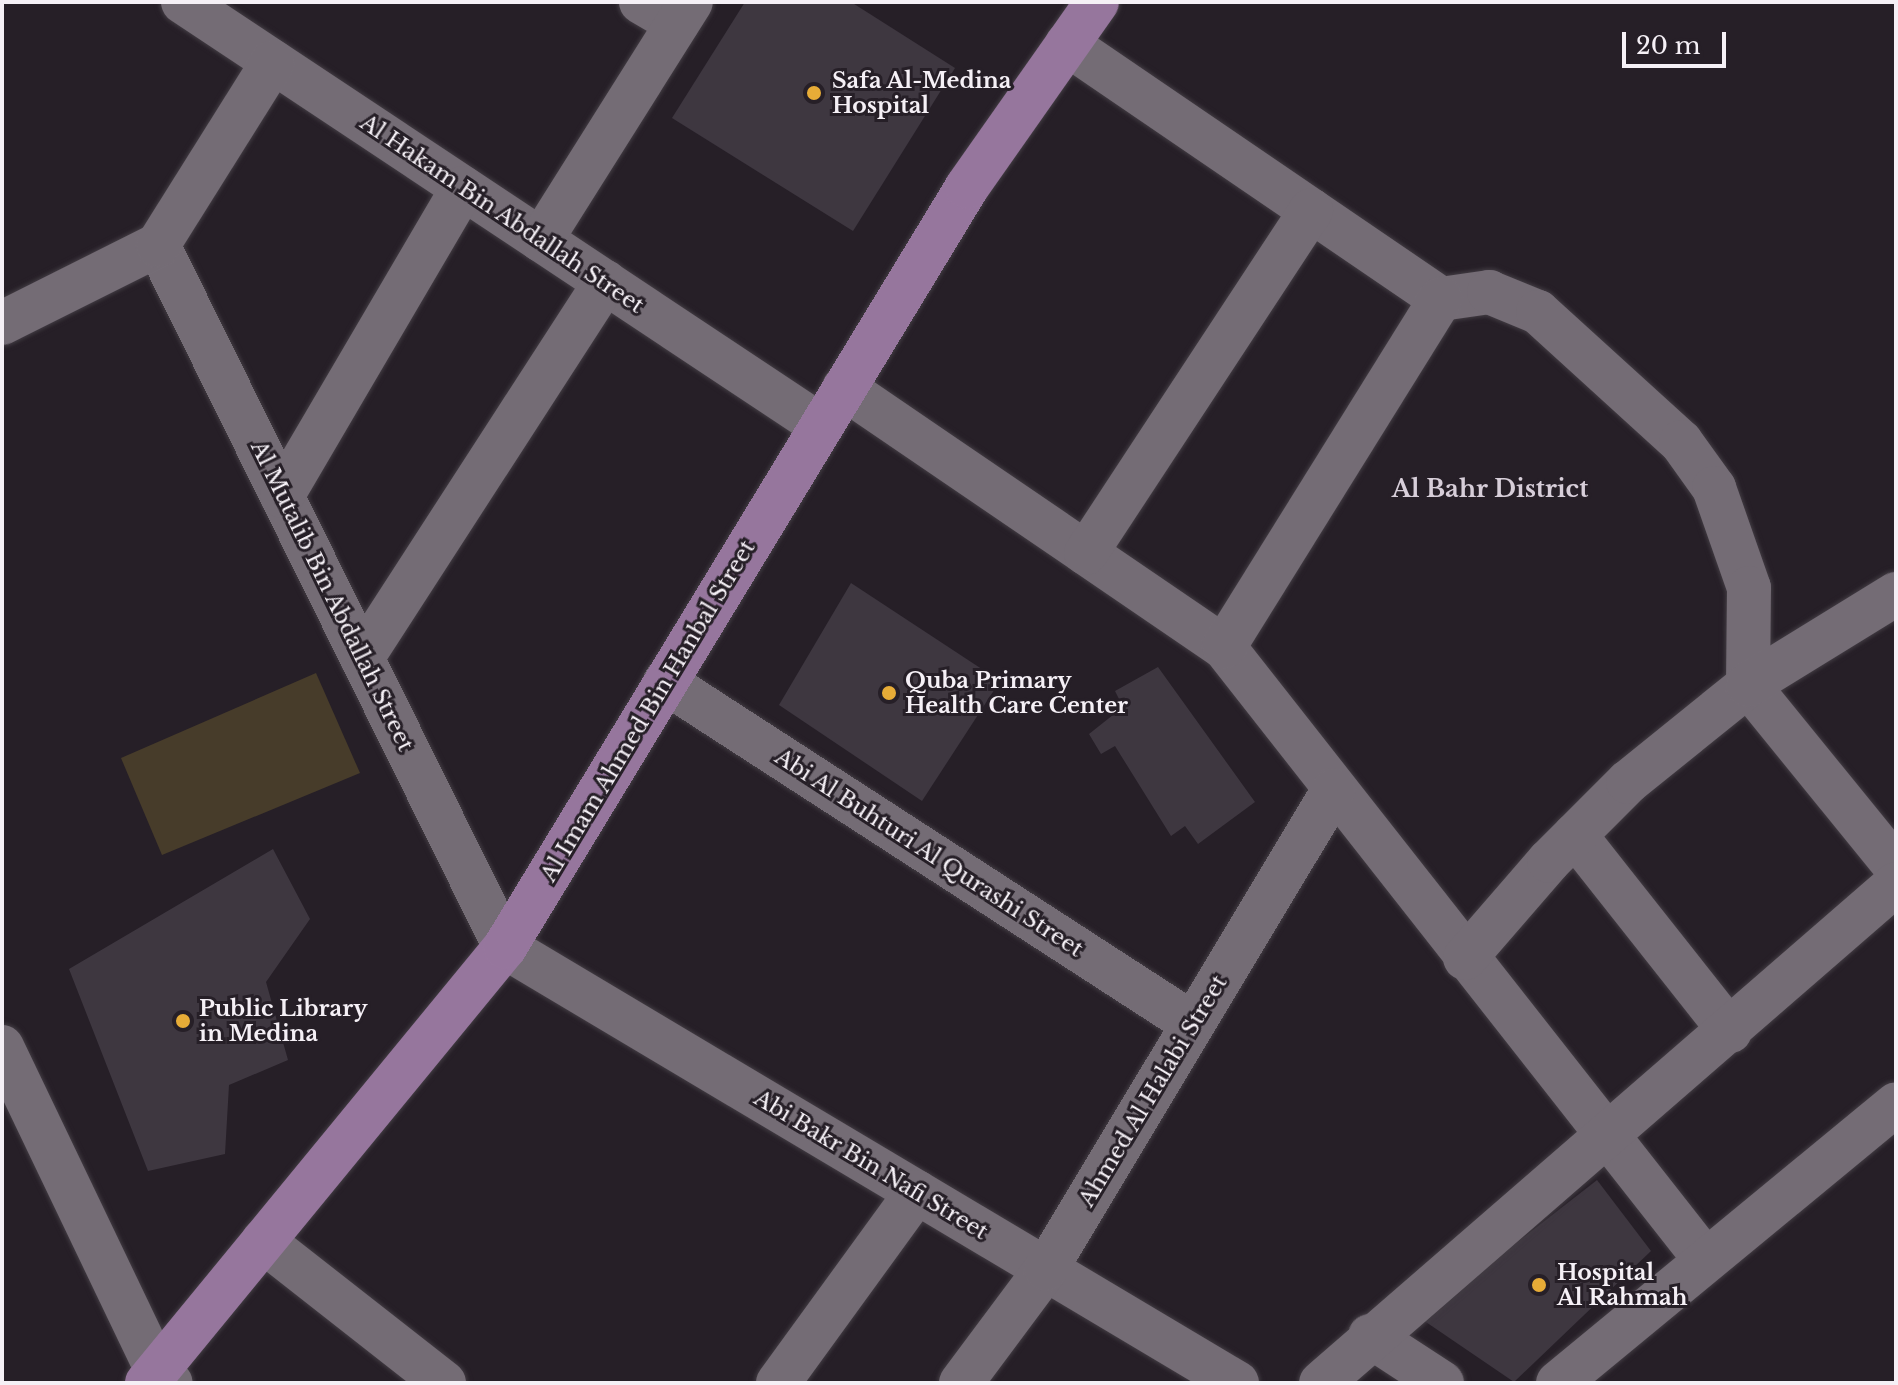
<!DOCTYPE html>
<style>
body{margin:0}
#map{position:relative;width:1898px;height:1385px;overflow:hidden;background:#261f27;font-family:"Libre Baskerville",serif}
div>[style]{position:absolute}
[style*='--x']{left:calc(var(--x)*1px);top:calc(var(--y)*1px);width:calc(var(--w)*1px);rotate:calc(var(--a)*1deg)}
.green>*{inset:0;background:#473c2a}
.building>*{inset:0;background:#3e3740}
.roads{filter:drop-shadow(0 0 2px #423c43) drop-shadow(0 0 2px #423c43)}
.minor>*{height:44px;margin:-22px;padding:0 22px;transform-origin:22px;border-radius:22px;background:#746c75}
.major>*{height:44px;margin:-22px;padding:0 22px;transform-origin:22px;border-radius:22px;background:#96769d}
.dots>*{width:22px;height:22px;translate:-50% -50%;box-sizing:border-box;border:4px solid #261f27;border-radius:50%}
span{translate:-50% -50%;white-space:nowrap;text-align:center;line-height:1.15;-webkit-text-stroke:6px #261f27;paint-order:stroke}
.poi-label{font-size:22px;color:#f5f0f6;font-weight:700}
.left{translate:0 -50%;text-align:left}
.street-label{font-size:22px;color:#f5f0f6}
.neighbourhood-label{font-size:24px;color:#d7ced9;font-weight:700}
.frame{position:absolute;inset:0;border:4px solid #f5f0f6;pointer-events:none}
.scale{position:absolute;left:1622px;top:32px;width:104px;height:36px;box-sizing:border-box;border:4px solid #f5f0f6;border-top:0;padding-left:10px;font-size:24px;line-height:28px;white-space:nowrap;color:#f5f0f6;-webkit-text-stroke:6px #261f27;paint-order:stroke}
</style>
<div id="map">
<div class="green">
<i style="clip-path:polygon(316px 673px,360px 773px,162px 855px,121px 758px)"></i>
</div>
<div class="building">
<i style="clip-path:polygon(745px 2px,851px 2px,955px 68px,853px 231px,672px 118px)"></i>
<i style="clip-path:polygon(851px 583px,1000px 681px,922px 801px,779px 705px)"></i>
<i style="clip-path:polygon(1158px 667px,1255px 802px,1198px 844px,1185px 826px,1171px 836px,1115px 746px,1101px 754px,1089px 734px,1123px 707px,1115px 691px)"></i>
<i style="clip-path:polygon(273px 849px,310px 919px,266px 982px,288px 1060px,229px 1085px,225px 1154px,148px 1171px,69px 969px)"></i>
<i style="clip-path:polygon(1597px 1180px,1651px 1251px,1514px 1382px,1420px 1318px)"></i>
</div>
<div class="roads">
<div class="minor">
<i style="--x:183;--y:2;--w:765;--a:33.59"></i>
<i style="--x:641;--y:2;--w:42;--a:30.3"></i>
<i style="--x:1067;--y:44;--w:453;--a:34.3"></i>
<i style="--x:1441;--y:299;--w:49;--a:-8.3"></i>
<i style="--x:1489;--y:292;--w:53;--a:22.2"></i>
<i style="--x:1538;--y:312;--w:193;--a:42.3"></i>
<i style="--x:1681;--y:442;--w:57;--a:54.3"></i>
<i style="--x:1714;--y:488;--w:106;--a:70.7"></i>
<i style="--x:1749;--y:588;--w:97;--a:90.6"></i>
<i style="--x:1748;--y:685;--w:235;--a:50.9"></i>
<i style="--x:541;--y:240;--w:281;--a:-57.8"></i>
<i style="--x:158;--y:245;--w:783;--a:63.7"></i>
<i style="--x:505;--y:947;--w:852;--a:30.78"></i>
<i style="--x:2;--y:323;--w:174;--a:-26.6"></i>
<i style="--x:158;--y:245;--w:216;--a:-57.9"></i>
<i style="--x:844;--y:388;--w:460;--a:34.3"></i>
<i style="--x:1224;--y:647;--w:777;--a:51.85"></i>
<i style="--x:282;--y:496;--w:357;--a:-59.6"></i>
<i style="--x:1086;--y:553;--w:410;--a:-56.7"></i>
<i style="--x:1224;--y:647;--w:410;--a:-58.1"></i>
<i style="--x:362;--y:658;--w:448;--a:-57.1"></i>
<i style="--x:665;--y:682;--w:629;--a:32.93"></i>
<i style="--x:1575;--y:835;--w:250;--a:51.7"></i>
<i style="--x:1465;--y:958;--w:128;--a:-49.1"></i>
<i style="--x:1549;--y:861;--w:112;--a:-45"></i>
<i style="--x:1628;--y:782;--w:154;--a:-38.9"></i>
<i style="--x:1748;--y:685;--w:174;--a:-31.6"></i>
<i style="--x:2;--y:1047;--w:359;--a:64.4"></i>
<i style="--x:157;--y:1371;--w:18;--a:41"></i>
<i style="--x:263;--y:1241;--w:230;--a:38.1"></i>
<i style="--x:1370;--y:1336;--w:86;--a:33.1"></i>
<i style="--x:778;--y:1383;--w:236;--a:-54"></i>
<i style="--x:961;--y:1383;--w:142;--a:-53.3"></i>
<i style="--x:1046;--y:1269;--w:558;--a:-59.02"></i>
<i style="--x:1321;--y:1383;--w:761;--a:-40.95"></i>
<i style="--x:1558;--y:1383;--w:438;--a:-39.5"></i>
</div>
<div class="major">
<i style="--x:147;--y:1383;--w:564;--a:-50.61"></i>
<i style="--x:505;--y:947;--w:889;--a:-58.7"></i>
<i style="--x:967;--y:187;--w:226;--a:-54.9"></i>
</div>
</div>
<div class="dots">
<i style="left:814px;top:93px;background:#e7ac37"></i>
<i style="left:889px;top:693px;background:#e7ac37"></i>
<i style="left:183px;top:1021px;background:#e7ac37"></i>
<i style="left:1539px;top:1285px;background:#e7ac37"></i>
</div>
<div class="poi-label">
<span class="left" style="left:832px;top:93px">Safa Al-Medina<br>Hospital</span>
<span class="left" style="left:905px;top:693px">Quba Primary<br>Health Care Center</span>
<span class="left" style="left:199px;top:1021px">Public Library<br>in Medina</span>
<span class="left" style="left:1557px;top:1285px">Hospital<br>Al Rahmah</span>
</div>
<div class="street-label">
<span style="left:502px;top:214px;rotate:34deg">Al Hakam Bin Abdallah Street</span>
<span style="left:332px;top:596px;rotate:64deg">Al Mutalib Bin Abdallah Street</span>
<span style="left:648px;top:711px;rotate:-59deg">Al Imam Ahmed Bin Hanbal Street</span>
<span style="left:929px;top:853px;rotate:33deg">Abi Al Buhturi Al Qurashi Street</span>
<span style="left:1153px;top:1091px;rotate:-59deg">Ahmed Al Halabi Street</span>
<span style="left:871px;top:1165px;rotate:31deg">Abi Bakr Bin Nafi Street</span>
</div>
<div class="neighbourhood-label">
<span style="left:1490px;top:489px">Al Bahr District</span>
</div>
<div class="frame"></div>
<div class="scale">20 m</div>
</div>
